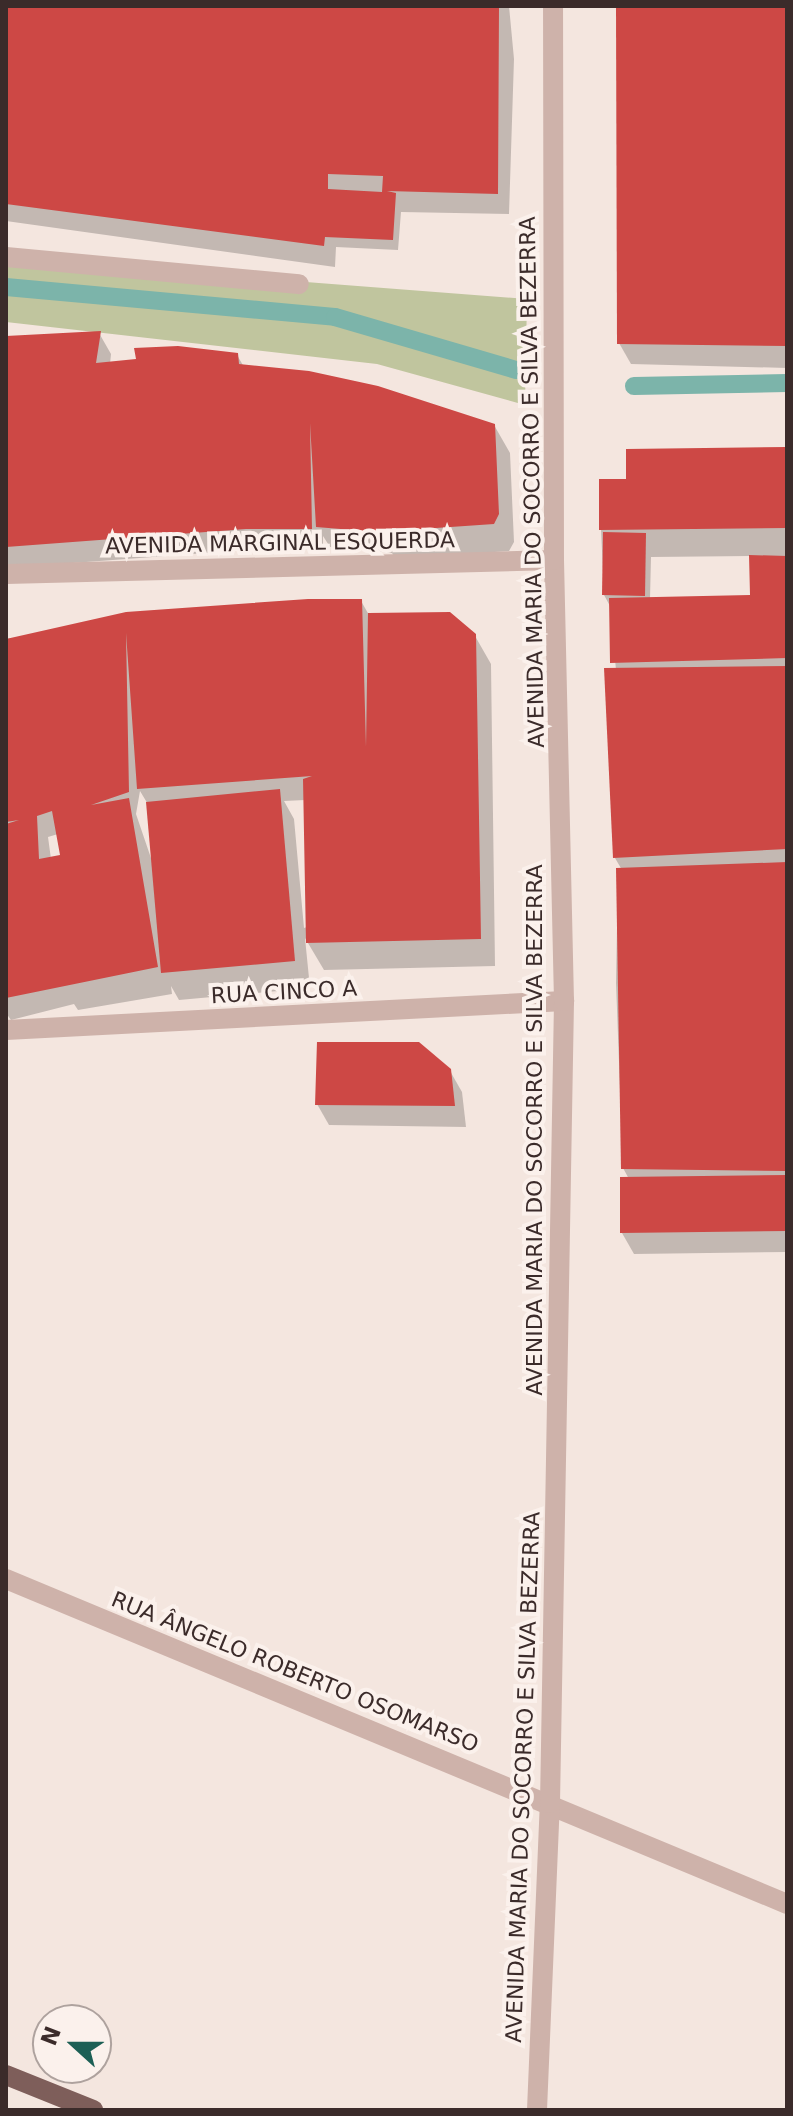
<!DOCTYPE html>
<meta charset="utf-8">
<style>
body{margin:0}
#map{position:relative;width:793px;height:2116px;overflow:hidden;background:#f4e6df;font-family:"DejaVu Sans",sans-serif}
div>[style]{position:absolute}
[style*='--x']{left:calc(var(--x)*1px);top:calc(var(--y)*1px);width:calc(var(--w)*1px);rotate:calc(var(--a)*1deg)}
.green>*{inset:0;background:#c0c59e}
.shadow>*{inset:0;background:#0003}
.stream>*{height:18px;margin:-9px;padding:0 9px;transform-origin:9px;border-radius:9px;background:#7cb4aa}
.building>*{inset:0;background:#cd4845}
.minor>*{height:20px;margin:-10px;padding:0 10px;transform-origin:10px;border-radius:10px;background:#ceb2aa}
.major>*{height:20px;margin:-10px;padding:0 10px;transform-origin:10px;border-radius:10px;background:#7e5e5a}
span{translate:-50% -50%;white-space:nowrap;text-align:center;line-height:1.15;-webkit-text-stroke:8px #fbf1ec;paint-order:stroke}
.street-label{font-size:22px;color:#3b2b2a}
.frame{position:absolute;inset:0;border:8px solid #3b2b2a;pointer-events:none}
.north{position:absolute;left:32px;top:2004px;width:80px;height:80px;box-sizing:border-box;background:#fbf1ec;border:2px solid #aea29e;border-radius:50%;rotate:291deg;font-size:22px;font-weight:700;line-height:32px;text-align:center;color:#3b2b2a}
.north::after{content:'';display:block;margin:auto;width:28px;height:36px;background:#1c5f55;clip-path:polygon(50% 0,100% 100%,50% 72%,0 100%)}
</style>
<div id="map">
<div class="green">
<i style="clip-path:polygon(6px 259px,527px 299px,525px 405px,377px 364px,6px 322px)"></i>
</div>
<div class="shadow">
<i style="clip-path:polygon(6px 6px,509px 6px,514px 59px,509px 214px,401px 212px,398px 250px,336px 247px,335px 267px,6px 221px)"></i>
<i style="clip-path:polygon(620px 6px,787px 6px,787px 368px,631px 364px,619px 343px)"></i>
<i style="clip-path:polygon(99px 333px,111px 354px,110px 364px,237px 355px,244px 367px,494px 425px,510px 453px,514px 542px,509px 551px,396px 559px,392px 553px,330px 547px,323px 536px,323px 550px,259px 549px,6px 568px,6px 338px)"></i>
<i style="clip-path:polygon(evenodd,787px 449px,787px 1252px,634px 1254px,622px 1233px,629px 1179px,623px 1168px,616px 983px,618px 870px,622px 870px,615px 858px,616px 670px,610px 606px,604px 595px,601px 529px,628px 480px,787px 449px,751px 556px,752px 597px,650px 599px,651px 557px,751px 556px)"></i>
<i style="clip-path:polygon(evenodd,361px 601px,369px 615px,475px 636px,491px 664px,495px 966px,324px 970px,305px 938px,310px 988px,179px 1000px,171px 986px,172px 994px,78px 1010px,74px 1004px,11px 1020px,6px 1013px,6px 639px,361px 601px,140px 791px,149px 806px,154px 867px,136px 814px,140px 791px,361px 601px,305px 800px,307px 927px,304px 928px,294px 819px,284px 801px,305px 800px,361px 601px,58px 834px,62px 857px,51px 859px,48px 837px,58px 834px)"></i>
<i style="clip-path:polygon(450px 1071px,462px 1092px,466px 1127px,329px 1125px,317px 1104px)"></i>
</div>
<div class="stream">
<i style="--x:6;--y:287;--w:330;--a:5.2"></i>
<i style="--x:335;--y:317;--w:189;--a:16.3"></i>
<i style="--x:634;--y:386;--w:153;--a:-1.1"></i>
</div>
<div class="building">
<i style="clip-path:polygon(evenodd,6px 6px,499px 6px,498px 194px,387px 191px,396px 193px,393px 240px,325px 237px,324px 246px,6px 204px,6px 6px,328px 174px,383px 176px,382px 192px,328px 189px,328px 174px)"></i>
<i style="clip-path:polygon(616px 6px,787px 6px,787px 346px,617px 344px)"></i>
<i style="clip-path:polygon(101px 331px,96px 363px,136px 359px,134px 348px,178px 346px,238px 353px,239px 364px,309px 371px,378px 386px,495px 424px,499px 514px,494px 524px,378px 532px,316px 527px,310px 423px,312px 529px,246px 529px,6px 547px,6px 336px)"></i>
<i style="clip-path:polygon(787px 447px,787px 528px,599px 530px,599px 479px,626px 479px,626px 449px)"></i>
<i style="clip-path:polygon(603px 532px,646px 533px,645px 596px,602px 595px)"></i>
<i style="clip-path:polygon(749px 555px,787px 556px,787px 658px,610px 663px,609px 598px,750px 595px)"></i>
<i style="clip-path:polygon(evenodd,308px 599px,362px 599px,366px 747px,368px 613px,450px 612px,476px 634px,481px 939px,306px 943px,303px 779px,312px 776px,137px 789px,126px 633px,129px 792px,91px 805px,129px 798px,158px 967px,6px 998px,6px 824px,19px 820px,6px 822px,6px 639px,126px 612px,308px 599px,52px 811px,60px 855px,39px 859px,37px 816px,52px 811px)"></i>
<i style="clip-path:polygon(787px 666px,787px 849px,613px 858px,604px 668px)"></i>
<i style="clip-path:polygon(280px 789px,295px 961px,161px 973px,146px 802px)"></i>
<i style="clip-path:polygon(787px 862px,787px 1171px,621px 1169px,616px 868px)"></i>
<i style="clip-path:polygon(317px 1042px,419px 1042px,451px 1069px,455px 1106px,315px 1105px)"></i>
<i style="clip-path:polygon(787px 1175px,787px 1231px,620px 1233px,620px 1177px)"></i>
</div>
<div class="minor">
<i style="--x:6;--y:257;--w:294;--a:5.3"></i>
<i style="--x:6;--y:574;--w:548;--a:-1.46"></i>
<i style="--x:6;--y:1030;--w:559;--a:-2.98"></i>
<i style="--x:6;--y:1579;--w:846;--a:22.59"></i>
<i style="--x:537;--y:2110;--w:307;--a:-87.6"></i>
<i style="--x:550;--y:1803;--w:802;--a:-89"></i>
<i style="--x:564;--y:1001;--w:441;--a:-91.3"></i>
<i style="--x:554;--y:560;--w:554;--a:-90.1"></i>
</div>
<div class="major">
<i style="--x:6;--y:2075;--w:94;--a:21.9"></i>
</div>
<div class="street-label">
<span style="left:532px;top:482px;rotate:-91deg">AVENIDA MARIA DO SOCORRO E SILVA BEZERRA</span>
<span style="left:280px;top:543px;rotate:-1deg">AVENIDA MARGINAL ESQUERDA</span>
<span style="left:284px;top:992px;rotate:-3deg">RUA CINCO A</span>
<span style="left:535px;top:1130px;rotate:-90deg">AVENIDA MARIA DO SOCORRO E SILVA BEZERRA</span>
<span style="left:295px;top:1672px;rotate:22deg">RUA ÂNGELO ROBERTO OSOMARSO</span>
<span style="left:523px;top:1777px;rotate:-88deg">AVENIDA MARIA DO SOCORRO E SILVA BEZERRA</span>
</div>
<div class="frame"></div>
<div class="north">N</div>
</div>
